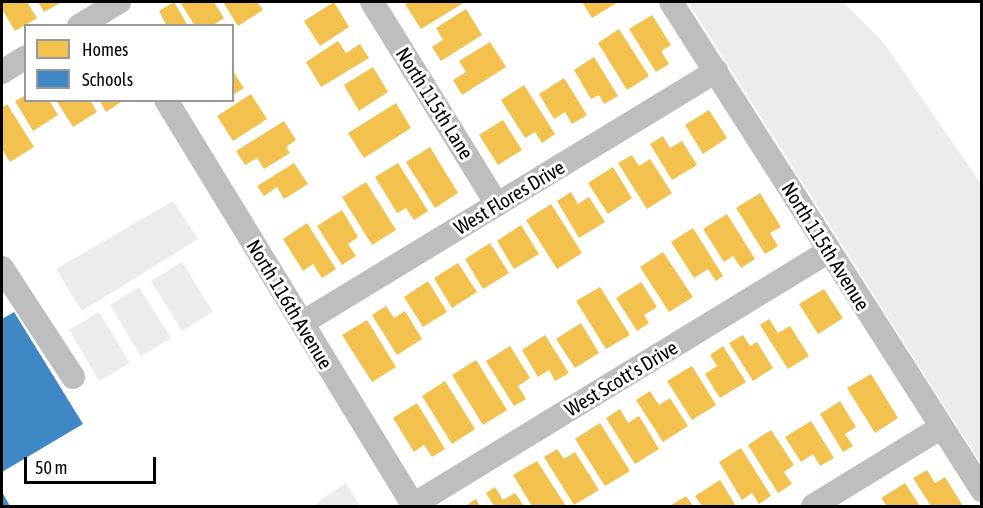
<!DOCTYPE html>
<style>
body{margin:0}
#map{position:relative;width:983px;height:508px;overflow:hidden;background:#fff;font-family:"Asap Condensed",sans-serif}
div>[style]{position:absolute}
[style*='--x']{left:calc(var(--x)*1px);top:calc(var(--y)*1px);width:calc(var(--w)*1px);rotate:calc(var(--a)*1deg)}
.green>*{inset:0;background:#ececec}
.homes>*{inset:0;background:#f2c14e}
.schools>*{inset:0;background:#3f88c5}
.minor>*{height:24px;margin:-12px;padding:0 12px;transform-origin:12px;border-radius:12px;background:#bebebe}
span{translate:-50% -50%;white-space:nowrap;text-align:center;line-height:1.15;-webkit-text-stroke:6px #fff;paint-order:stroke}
.street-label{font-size:20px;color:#000}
.frame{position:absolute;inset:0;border:3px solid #000;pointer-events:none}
.legend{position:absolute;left:24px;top:24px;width:210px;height:78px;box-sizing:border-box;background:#fff;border:2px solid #999;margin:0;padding:8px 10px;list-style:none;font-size:18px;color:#000}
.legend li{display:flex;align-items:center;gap:12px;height:30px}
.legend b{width:30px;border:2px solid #999}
.scale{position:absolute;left:24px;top:457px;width:132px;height:27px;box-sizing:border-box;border:3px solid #000;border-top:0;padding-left:8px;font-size:18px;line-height:21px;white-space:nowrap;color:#000;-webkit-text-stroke:4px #fff;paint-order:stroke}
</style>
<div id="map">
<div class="green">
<i style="clip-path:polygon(688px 2px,843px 2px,884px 43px,981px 184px,981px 464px)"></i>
<i style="clip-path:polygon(173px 201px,198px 239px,82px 311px,56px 269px)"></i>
<i style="clip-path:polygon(182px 262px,213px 312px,182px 331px,151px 281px)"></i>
<i style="clip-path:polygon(139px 287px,171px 338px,141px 356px,110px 305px)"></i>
<i style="clip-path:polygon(99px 312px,130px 363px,99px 381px,69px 330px)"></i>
<i style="clip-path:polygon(346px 483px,360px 506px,314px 506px,323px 498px)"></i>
</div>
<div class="homes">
<i style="clip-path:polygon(2px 2px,27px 2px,37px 18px,15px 31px,2px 9px)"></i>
<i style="clip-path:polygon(38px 2px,62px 2px,44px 12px)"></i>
<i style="clip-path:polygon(174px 2px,188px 26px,167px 26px,159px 11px)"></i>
<i style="clip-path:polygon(180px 2px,214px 2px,224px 18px,212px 26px,195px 26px)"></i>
<i style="clip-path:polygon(223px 2px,257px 2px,263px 10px,238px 26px)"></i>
<i style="clip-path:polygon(334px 2px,349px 27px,320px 46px,304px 21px)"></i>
<i style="clip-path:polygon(410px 2px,465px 2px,421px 29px,405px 4px)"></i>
<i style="clip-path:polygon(582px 2px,618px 2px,592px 18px)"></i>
<i style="clip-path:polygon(466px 9px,482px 35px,441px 61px,432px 47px,443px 40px,436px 28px)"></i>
<i style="clip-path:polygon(652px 15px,671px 45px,661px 51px,669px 64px,656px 72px,629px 29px)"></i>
<i style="clip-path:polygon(619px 29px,649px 76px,627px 90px,598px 43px)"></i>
<i style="clip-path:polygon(338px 41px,346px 53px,360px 44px,369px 58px,321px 87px,306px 62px)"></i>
<i style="clip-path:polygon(490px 42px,506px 67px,462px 95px,453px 80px,466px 72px,459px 61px)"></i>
<i style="clip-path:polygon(594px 57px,618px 96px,604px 104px,599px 95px,591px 99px,574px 70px)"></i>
<i style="clip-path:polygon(373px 67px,388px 92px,359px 111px,344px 85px)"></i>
<i style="clip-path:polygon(232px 70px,244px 88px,232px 95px)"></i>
<i style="clip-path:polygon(564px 78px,587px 115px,572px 124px,565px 112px,554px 119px,539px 94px)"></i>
<i style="clip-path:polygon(524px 85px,555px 134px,542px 143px,535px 132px,525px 138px,501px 100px)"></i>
<i style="clip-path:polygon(251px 94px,267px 119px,233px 141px,217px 116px)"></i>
<i style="clip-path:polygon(26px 95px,26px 100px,49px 100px,58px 115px,33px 131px,15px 101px)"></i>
<i style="clip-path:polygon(56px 100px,90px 100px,97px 112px,73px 127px)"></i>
<i style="clip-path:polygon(99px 100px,124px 100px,106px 112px)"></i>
<i style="clip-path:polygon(396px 103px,411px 128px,364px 158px,348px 133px)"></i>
<i style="clip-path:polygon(7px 104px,34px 147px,10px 162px,2px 149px,2px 108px)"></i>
<i style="clip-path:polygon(709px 110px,727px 138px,703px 154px,685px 125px)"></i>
<i style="clip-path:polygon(503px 120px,522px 150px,498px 165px,479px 135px)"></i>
<i style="clip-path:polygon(284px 121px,296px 140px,286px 147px,290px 153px,264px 169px,257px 158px,245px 165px,236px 151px)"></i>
<i style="clip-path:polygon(663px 136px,670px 148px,682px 141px,697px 165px,672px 180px,650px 144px)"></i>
<i style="clip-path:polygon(430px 147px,458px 193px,435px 208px,406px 162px)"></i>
<i style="clip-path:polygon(632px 155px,639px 166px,650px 159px,672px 193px,647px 209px,618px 163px)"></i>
<i style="clip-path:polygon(294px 163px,308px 184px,284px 199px,277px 187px,264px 196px,257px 186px)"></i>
<i style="clip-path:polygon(398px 163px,428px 211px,414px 220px,406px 208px,397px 213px,375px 177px)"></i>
<i style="clip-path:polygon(613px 167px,632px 198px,608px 214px,588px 183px)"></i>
<i style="clip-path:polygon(366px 182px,396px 230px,372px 245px,342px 197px)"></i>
<i style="clip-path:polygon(571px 192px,578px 204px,589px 197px,605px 222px,579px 238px,557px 201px)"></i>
<i style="clip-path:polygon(760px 193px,781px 227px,770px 233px,778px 246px,765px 254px,736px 208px)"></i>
<i style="clip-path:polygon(551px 204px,582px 253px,557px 269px,526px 220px)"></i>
<i style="clip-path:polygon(342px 210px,358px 237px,348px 244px,356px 256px,342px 265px,317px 226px)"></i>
<i style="clip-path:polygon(727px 214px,755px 259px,741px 268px,733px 256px,724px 262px,703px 229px)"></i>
<i style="clip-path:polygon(307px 223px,336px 269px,322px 278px,313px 264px,303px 271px,283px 239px)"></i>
<i style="clip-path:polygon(521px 225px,539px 254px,514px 269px,497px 241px)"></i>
<i style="clip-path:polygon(693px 228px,723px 276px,716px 281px,708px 269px,694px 278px,671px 242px)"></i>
<i style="clip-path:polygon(490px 243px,509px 273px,483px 289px,465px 259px)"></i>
<i style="clip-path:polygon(663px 252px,693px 297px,669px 312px,640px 267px)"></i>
<i style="clip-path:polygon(458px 263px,477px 292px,452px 308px,434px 278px)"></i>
<i style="clip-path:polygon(428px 281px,447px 312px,423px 327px,404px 297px)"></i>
<i style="clip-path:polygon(641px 282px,657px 307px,644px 315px,649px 323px,637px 331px,616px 298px)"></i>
<i style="clip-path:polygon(600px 287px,630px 335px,606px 349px,576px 301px)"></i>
<i style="clip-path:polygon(824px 289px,843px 318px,818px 334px,799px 304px)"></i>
<i style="clip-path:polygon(386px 306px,394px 318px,405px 311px,422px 339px,397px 355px,372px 315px)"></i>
<i style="clip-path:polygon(769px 319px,778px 333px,790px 326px,809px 356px,788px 369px,760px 325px)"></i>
<i style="clip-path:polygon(367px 320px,396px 367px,372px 382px,342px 335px)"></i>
<i style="clip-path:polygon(581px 323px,599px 353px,575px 368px,556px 339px)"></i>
<i style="clip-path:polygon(545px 335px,569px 373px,555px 381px,549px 370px,538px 377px,522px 350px)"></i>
<i style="clip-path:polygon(743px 335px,750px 346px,757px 342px,773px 368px,753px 381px,729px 343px)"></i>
<i style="clip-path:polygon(510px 346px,530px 378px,518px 386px,526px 399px,514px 406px,486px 361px)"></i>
<i style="clip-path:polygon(723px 346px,746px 382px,720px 398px,705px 374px,717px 366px,710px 355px)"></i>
<i style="clip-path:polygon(476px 360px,507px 410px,483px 425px,452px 375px)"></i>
<i style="clip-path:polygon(692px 366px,716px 405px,692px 420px,667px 381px)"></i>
<i style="clip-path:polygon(871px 374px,898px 418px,875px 433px,847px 388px)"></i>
<i style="clip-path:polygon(445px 381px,475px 429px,452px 444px,422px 396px)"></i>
<i style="clip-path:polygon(650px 391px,659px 405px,670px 398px,688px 426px,663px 442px,636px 400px)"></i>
<i style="clip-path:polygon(840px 401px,856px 427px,845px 434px,853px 446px,843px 452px,820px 414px)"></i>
<i style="clip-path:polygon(417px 403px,445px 449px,432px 457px,424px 445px,414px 452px,393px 418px)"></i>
<i style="clip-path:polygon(620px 409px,628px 423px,639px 416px,659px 449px,635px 464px,606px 418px)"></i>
<i style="clip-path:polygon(811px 421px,834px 458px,820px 466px,813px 454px,801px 462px,785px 437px)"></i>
<i style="clip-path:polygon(600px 423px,630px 471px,605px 486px,575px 439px)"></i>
<i style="clip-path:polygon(771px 430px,794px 465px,784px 472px,792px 484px,778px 493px,748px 445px)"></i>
<i style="clip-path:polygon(741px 448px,771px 496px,759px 504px,752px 493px,742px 500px,719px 462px)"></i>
<i style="clip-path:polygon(557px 449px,564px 459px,575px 452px,599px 490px,574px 505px,544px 457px)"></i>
<i style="clip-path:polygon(537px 461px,566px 506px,532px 506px,513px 475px)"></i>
<i style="clip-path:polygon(927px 470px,935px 483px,945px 477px,963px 506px,931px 506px,913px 478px)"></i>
<i style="clip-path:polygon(720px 480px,736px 506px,702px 506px,695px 496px)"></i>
<i style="clip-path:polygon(905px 483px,920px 506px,887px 506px,881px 498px)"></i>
<i style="clip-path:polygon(495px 487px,503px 500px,515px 493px,524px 506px,494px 506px,486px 493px)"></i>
<i style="clip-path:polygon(686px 496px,693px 506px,670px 506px)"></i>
<i style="clip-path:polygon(476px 499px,480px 506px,465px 506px)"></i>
</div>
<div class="schools">
<i style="clip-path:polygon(14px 312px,83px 424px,2px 472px,2px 319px)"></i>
<i style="clip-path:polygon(2px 492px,10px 506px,2px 506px)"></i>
</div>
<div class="minor">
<i style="--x:372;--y:2;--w:238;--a:58.3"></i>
<i style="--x:671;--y:2;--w:579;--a:57.49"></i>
<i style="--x:79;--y:26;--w:47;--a:-31"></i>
<i style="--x:2;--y:72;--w:28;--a:-32"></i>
<i style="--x:166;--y:100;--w:476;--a:58.6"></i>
<i style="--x:2;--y:268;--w:130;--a:56.9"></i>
<i style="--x:302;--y:323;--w:485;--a:-31.3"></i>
<i style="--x:413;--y:505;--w:487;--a:-31.4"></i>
<i style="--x:813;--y:506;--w:151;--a:-31.5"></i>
</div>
<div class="street-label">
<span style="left:435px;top:103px;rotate:58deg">North 115th Lane</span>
<span style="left:509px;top:197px;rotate:-31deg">West Flores Drive</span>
<span style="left:826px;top:246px;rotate:58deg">North 115th Avenue</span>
<span style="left:290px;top:304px;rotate:59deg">North 116th Avenue</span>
<span style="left:621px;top:378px;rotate:-31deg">West Scott's Drive</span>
</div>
<div class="frame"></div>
<ul class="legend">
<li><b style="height:16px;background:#f2c14e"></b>Homes</li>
<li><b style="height:16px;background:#3f88c5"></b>Schools</li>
</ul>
<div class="scale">50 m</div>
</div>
